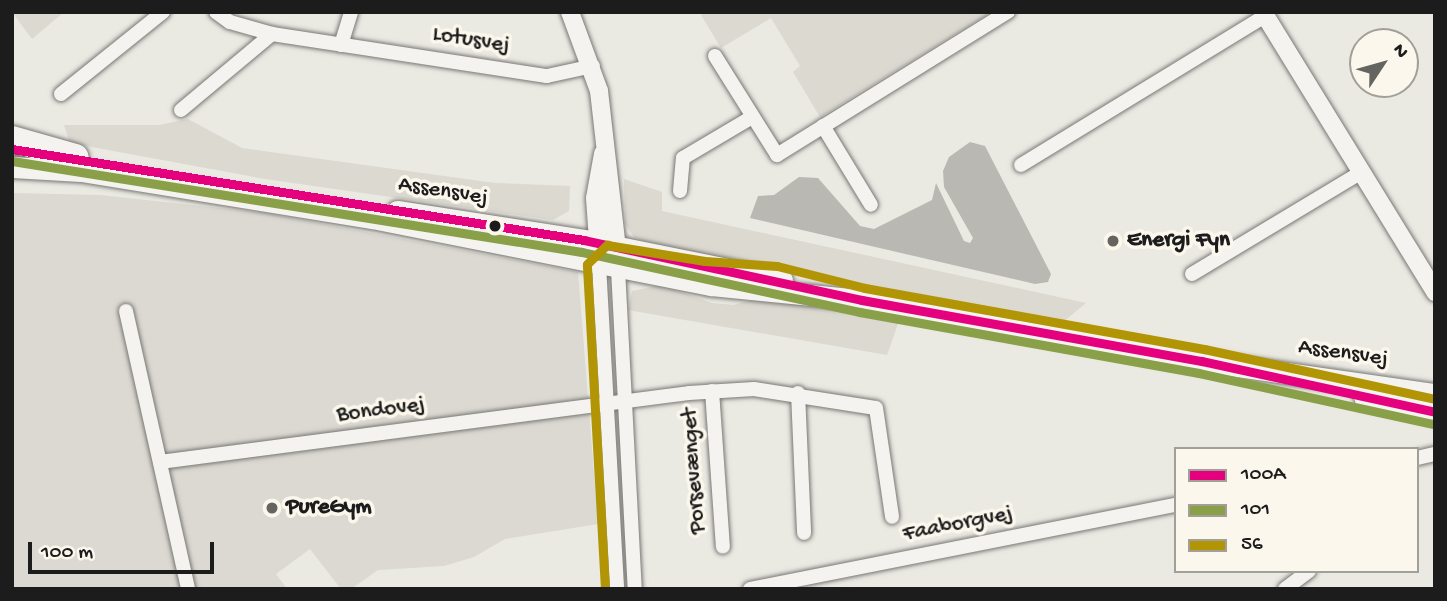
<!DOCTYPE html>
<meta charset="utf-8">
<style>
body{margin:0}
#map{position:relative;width:1447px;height:601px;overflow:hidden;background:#eae9e2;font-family:"Gochi Hand",sans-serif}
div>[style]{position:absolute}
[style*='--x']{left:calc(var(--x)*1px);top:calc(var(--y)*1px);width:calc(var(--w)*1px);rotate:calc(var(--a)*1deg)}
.built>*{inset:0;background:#dbd9d1}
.green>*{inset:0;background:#dbd9d0}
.water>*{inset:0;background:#bab8b2}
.roads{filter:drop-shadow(0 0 2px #797875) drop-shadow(0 0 2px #797875)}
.minor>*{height:14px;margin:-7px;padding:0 7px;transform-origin:7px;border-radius:7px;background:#f4f3ef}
.tertiary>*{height:18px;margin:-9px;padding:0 9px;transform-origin:9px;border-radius:9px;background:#f4f3ef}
.secondary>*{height:21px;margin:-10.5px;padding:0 10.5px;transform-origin:10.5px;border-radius:10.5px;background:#f4f3ef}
.motorway>*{height:26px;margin:-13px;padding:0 13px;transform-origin:13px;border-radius:13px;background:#f4f3ef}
.bus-1>*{height:9px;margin:-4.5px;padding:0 4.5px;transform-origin:4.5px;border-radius:4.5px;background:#e5007d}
.bus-2>*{height:9px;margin:-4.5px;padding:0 4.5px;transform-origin:4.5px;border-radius:4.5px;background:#899f48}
.bus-3>*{height:9px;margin:-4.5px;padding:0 4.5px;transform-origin:4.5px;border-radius:4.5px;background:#b29504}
.dots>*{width:19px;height:19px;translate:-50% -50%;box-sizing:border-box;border:4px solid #fbf7ec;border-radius:50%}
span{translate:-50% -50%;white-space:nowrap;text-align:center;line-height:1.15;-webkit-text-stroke:7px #fbf7ec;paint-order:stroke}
.street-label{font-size:23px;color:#1c1c1c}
.poi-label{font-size:23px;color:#1c1c1c;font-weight:700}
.left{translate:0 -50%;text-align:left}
.frame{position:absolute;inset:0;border:14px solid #1c1c1c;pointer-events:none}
.legend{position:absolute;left:1174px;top:447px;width:245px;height:126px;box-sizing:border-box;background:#fbf7ec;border:2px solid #a29f99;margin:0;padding:9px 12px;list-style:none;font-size:21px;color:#1c1c1c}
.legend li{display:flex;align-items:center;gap:14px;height:35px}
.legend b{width:35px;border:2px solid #a29f99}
.north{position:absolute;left:1349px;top:28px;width:70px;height:70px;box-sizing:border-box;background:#fbf7ec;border:2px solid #a29f99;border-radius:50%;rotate:54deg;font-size:19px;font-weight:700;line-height:28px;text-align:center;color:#1c1c1c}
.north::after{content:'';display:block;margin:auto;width:24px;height:32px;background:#646461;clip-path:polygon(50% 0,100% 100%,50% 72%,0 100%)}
.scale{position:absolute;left:28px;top:542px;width:186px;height:32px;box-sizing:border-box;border:4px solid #1c1c1c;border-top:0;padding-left:9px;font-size:21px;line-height:24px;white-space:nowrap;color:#1c1c1c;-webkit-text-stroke:5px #fbf7ec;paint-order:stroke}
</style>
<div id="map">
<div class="built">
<i style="clip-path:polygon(12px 193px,100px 195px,265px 213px,578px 272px,598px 524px,505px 539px,474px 557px,444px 566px,378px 570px,351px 589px,341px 589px,310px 549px,276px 574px,287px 589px,12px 589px)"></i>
</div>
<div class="green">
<i style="clip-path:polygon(12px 12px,64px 12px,32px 39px)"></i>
<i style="clip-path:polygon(706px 12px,991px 12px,820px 117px,793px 72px,800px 66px,771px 18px,721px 48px,701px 15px)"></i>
<i style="clip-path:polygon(188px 119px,242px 148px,495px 183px,570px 186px,569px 211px,553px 220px,265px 179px,70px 143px,64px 125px,159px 125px)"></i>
<i style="clip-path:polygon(624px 179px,662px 192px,662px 211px,1086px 303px,1063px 322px,823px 280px,647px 243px,634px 237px,625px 224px)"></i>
<i style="clip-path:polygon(662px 285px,712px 303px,733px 305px,765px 297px,899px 321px,887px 355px,628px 310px,632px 291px)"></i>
</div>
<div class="water">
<i style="clip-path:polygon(970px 142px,985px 146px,1051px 274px,1048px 282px,1035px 284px,750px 218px,758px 196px,774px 195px,799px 177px,818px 178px,860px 226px,874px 229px,932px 200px,936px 183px,964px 241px,970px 243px,973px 238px,944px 187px,943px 171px,949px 157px)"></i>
</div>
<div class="roads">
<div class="minor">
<i style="--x:216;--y:12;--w:17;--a:36"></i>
<i style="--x:230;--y:22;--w:44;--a:15.9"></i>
<i style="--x:272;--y:34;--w:278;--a:8.7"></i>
<i style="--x:547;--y:76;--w:47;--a:-12.3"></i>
<i style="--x:341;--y:45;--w:34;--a:-73"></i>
<i style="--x:715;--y:56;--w:117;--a:57.9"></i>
<i style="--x:777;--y:155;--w:272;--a:-31.8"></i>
<i style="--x:61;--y:94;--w:131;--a:-38.8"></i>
<i style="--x:181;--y:110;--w:119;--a:-39.9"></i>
<i style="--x:823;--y:126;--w:92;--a:58.7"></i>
<i style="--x:1021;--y:165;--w:286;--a:-31.4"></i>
<i style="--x:680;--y:191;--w:33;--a:-85"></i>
<i style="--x:683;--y:158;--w:80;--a:-30.7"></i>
<i style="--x:599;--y:265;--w:324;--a:86.8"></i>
<i style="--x:618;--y:269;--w:320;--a:87"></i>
<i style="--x:1192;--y:274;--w:198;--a:-31"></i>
<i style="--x:126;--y:311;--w:285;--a:77.4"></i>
<i style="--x:712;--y:391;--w:156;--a:86"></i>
<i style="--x:798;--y:393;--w:140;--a:87.5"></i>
<i style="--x:1417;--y:458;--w:18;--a:-13"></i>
<i style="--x:160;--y:462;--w:533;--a:-7.43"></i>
<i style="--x:689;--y:393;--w:65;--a:-3.5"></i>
<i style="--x:754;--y:389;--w:123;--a:8.9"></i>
<i style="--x:876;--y:408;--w:110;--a:81.6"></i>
<i style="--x:750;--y:589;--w:434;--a:-11.2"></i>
<i style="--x:1285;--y:589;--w:30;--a:-37"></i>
</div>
<div class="tertiary">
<i style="--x:570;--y:12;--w:84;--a:69.8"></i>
<i style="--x:599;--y:91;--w:168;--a:83.5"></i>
<i style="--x:1263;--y:12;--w:329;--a:58.4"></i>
<i style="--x:599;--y:254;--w:56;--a:-94.1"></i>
<i style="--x:595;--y:198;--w:45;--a:-79.7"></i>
</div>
<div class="secondary">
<i style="--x:12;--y:167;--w:69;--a:3.3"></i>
<i style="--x:81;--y:171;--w:295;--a:9.2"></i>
<i style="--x:372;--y:218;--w:346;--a:11.2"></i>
<i style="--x:711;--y:285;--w:152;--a:5.7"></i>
<i style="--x:862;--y:300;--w:345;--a:10.2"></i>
<i style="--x:1202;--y:361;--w:235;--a:8.1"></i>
<i style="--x:397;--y:211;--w:189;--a:8.8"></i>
<i style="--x:584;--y:240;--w:202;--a:11.4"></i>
<i style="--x:1364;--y:397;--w:73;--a:11.9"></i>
</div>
<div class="motorway">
<i style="--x:12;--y:139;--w:66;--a:15.9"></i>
</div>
</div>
<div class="bus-1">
<i style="--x:12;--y:149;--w:579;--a:9.04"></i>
<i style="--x:584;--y:240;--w:284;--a:12.2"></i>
<i style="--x:862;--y:300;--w:345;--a:10.2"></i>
<i style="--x:1202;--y:361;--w:239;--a:12.3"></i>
</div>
<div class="bus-2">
<i style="--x:12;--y:161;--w:577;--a:9.07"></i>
<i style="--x:582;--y:252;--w:284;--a:12.2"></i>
<i style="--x:860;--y:312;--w:344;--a:10.2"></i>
<i style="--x:1199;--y:373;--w:239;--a:12.3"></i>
</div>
<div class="bus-3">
<i style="--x:605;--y:589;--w:325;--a:-93.2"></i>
<i style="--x:587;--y:264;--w:28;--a:-44"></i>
<i style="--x:607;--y:245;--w:99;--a:9.3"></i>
<i style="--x:705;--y:261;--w:72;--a:4"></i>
<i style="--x:777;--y:266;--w:91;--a:14"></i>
<i style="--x:865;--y:288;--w:344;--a:10.2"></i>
<i style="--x:1204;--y:349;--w:236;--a:12.2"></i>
</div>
<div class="dots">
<i style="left:495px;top:226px;background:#1c1c1c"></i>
<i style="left:1113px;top:241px;background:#646461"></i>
<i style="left:272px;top:508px;background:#646461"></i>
</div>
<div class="street-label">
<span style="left:471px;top:41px;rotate:9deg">Lotusvej</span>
<span style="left:443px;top:192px;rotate:9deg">Assensvej</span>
<span style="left:1343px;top:354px;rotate:8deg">Assensvej</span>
<span style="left:381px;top:411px;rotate:-7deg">Bondovej</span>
<span style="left:695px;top:471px;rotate:-94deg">Porsevænget</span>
<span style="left:958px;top:525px;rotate:-11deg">Faaborgvej</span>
</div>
<div class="poi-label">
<span class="left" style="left:1127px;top:241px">Energi Fyn</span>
<span class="left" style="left:286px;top:508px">PureGym</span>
</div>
<div class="frame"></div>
<ul class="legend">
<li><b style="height:9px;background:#e5007d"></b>100A</li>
<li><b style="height:9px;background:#899f48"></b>101</li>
<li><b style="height:9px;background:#b29504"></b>56</li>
</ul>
<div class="north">N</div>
<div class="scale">100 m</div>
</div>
